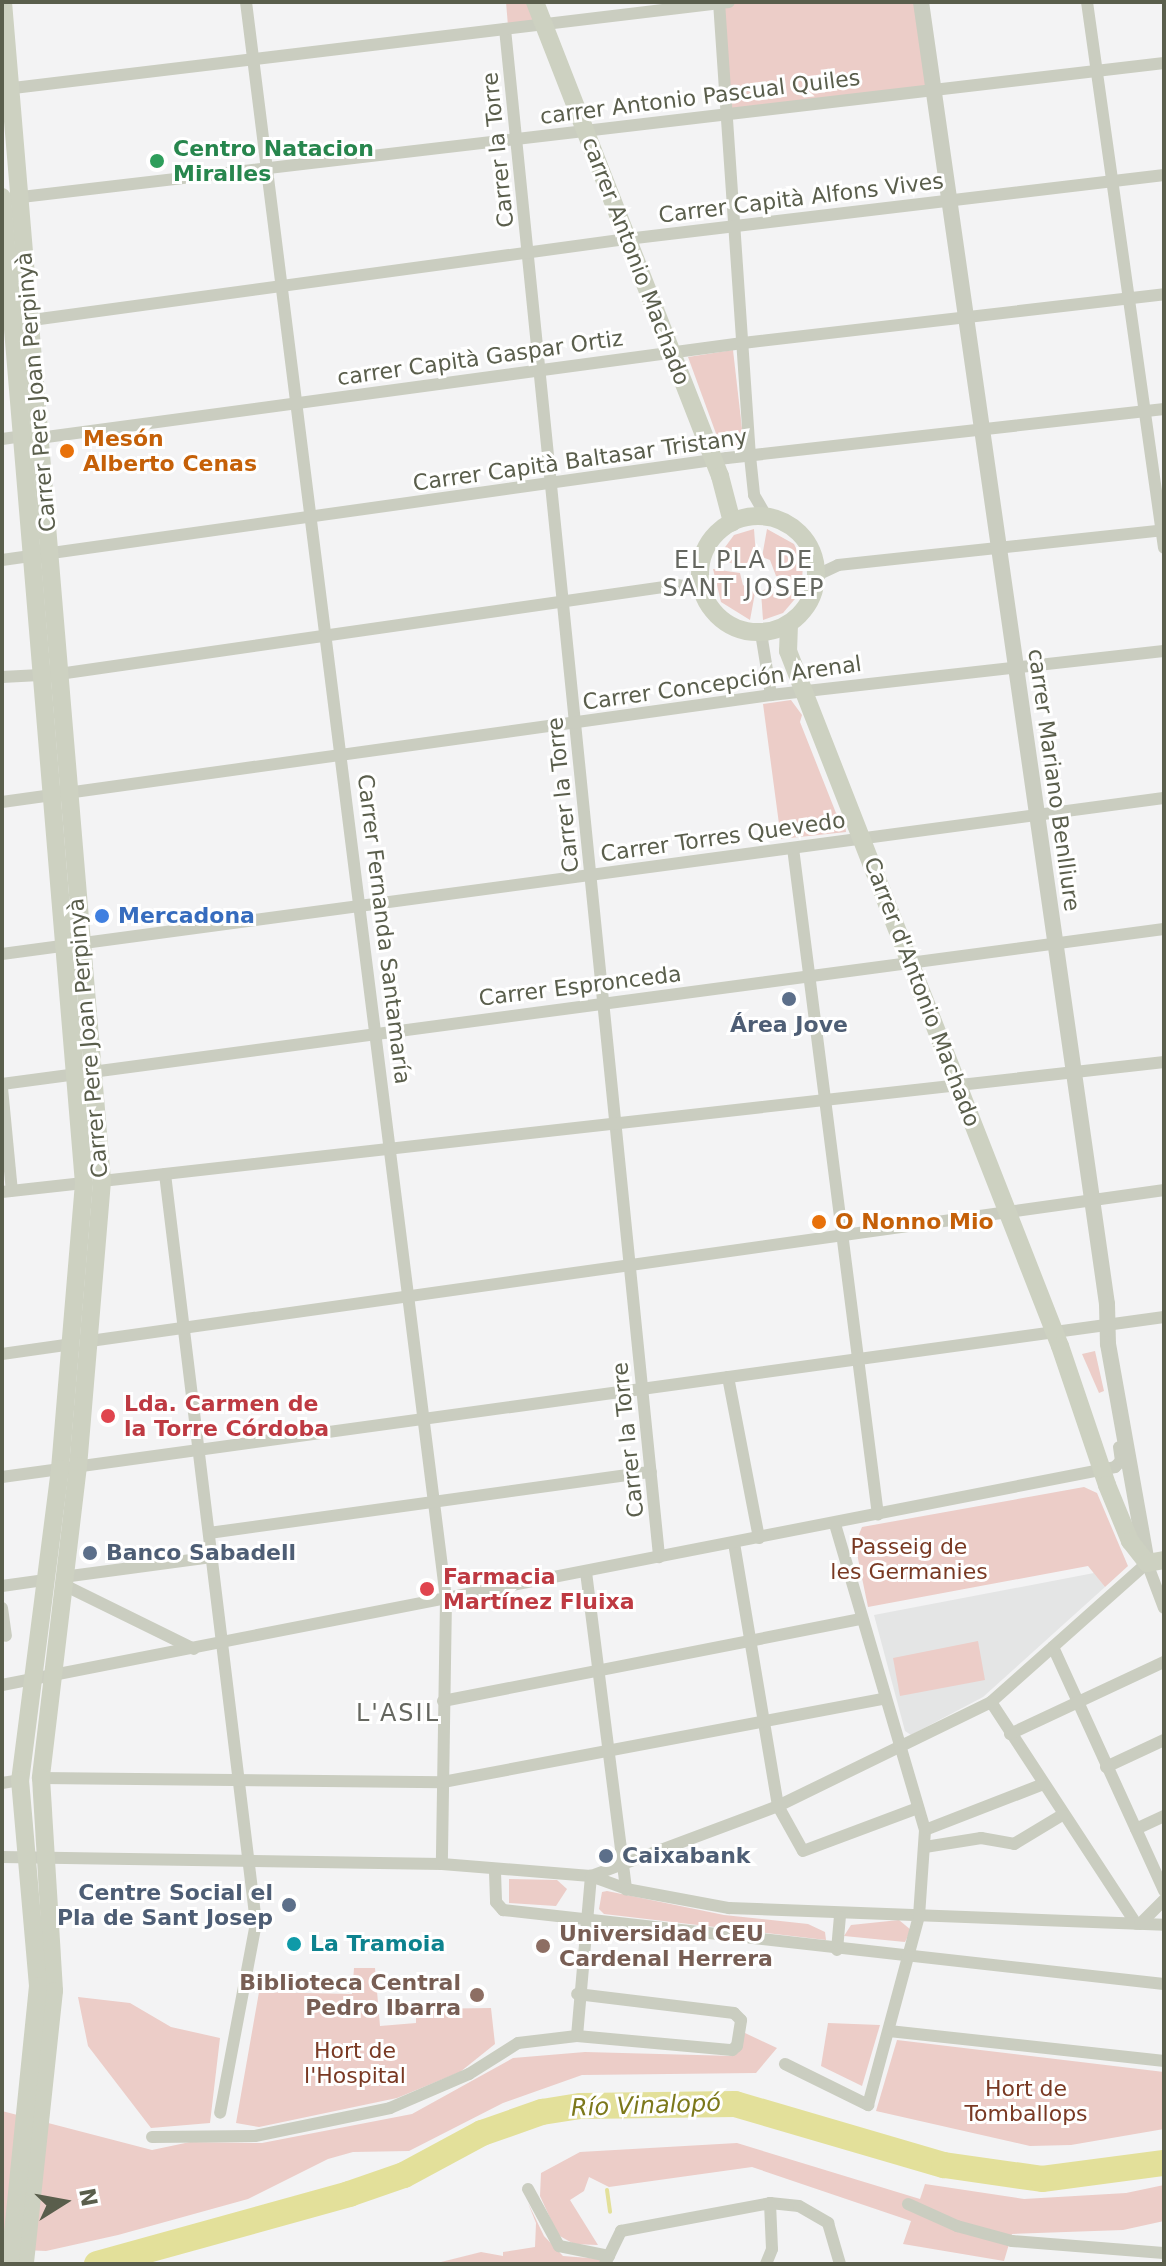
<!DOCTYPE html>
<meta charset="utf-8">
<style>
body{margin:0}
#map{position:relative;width:1166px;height:2266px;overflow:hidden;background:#f3f3f4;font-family:"DejaVu Sans",sans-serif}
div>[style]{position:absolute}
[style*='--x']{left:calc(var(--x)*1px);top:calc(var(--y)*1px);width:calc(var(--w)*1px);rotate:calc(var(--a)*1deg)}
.education>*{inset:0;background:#e4e5e5}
.green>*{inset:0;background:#eccdc8}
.stream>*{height:4px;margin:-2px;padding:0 2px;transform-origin:2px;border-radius:2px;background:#e3e09a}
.river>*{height:26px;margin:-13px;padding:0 13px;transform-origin:13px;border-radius:13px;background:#e3e09a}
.minor>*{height:12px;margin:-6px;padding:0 6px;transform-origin:6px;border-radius:6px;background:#cacdc0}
.tertiary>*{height:16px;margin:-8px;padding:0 8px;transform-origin:8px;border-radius:8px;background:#cacdc0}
.secondary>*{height:18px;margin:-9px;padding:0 9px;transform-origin:9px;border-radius:9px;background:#cdd1c1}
.secondary>.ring{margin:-9px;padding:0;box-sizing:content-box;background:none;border:18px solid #cdd1c1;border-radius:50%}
.dots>*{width:22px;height:22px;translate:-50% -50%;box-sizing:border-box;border:4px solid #fff;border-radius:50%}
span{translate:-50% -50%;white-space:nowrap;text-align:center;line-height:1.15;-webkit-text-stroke:6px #fff;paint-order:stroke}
.street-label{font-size:22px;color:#5a5e4c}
.leisure-label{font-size:22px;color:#27864d;font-weight:700}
.left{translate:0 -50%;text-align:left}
.food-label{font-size:22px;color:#c56008;font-weight:700}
.shop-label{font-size:22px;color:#366cbe;font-weight:700}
.service-label{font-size:22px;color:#4e5e75;font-weight:700}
.right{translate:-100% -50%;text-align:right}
.health-label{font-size:22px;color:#be3a42;font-weight:700}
.park-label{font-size:22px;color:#793923}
.education-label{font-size:22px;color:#785e54;font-weight:700}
.culture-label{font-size:22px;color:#0d838f;font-weight:700}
.neighbourhood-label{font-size:24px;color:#656760;letter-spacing:2px}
.water-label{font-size:24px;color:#7c781b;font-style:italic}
.frame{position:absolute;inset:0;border:4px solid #5a5e4c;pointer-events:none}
.north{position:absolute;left:24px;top:2162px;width:80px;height:80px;-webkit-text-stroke:6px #fff;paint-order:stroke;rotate:79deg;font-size:22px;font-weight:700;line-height:32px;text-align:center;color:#5a5e4c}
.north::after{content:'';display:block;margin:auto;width:28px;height:36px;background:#5a5e4c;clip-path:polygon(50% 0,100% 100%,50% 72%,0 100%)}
</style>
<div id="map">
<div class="education">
<i style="clip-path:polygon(1094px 1573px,1105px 1587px,983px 1697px,911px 1735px,905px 1731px,874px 1615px)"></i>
</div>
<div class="green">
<i style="clip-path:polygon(506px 2px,531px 2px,540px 22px,508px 26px)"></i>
<i style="clip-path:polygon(921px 2px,933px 90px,727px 115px,719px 3px)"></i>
<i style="clip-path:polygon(733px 350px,744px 446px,722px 450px,688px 357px)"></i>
<i style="clip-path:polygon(754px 529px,756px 556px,742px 567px,717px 558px,734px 535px)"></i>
<i style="clip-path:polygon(767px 529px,794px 544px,803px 563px,802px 582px,776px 576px,770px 560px,762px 557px)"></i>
<i style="clip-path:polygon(713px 569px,740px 573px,743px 585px,755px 593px,750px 620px,721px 602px)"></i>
<i style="clip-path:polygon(775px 583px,800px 593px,783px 613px,763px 620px,761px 592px)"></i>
<i style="clip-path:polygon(791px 700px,802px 715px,800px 722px,836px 813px,844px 813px,846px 832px,781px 839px,763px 704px)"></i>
<i style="clip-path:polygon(1095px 1351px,1104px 1391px,1099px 1393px,1082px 1354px)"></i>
<i style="clip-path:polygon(1084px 1487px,1097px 1493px,1128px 1566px,1105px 1587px,1088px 1566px,868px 1607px,855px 1544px,862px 1527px)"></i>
<i style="clip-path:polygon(978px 1641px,985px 1680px,900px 1696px,893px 1658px)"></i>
<i style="clip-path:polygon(509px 1879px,557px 1880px,567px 1889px,556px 1906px,509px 1903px)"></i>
<i style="clip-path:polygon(607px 1891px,724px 1915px,808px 1924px,825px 1932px,826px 1940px,604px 1914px,599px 1909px,602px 1892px)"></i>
<i style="clip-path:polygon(899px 1920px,911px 1930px,905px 1942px,844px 1936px,851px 1925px)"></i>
<i style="clip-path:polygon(354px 1968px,375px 1968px,380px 2026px,416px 2023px,416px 2009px,491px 2008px,495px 2044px,460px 2072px,397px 2098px,259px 2127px,236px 2123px,259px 1992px,352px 1994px)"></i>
<i style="clip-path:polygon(78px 1997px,130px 2003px,171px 2027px,220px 2038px,210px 2123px,151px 2128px,88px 2046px)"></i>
<i style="clip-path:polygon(828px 2023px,880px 2025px,862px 2086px,821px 2066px)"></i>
<i style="clip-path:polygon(745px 2033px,777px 2048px,756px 2073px,582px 2075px,503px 2103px,409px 2151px,353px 2152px,328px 2159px,248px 2199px,118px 2235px,46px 2251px,2px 2249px,2px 2111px,152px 2150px,190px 2142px,262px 2143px,412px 2114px,513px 2058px,585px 2052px,734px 2056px)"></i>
<i style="clip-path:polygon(897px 2040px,1164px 2072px,1164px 2129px,1071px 2145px,1030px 2146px,876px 2111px)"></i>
<i style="clip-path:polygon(737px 2143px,920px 2199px,925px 2184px,1024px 2199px,1126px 2193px,1164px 2185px,1164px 2221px,1123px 2230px,1012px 2234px,1004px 2261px,903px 2244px,911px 2221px,752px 2167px,609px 2187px,589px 2177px,584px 2191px,570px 2200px,598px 2245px,574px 2244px,558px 2235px,540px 2196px,541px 2173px,580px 2152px)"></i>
<i style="clip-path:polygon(528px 2203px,544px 2236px,563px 2256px,602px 2259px,599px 2264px,433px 2264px,481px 2252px,503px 2256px,503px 2252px,535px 2247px,536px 2223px)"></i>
</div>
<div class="stream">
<i style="--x:607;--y:2190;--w:22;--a:82"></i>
</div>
<div class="river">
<i style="--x:97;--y:2264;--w:262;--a:-15.5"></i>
<i style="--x:349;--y:2194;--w:58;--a:-19.1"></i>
<i style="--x:404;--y:2175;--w:89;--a:-28.3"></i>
<i style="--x:482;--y:2133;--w:64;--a:-19.3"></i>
<i style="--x:542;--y:2112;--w:39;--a:-9"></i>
<i style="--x:581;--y:2106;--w:154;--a:-0.7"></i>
<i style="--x:735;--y:2104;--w:218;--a:16.3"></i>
<i style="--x:944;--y:2165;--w:99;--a:8.1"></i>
<i style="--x:1042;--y:2179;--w:123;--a:-7.5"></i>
</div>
<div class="minor">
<i style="--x:246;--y:2;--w:1609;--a:82.86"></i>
<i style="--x:446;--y:1599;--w:265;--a:90.9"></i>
<i style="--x:719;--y:2;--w:455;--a:86.1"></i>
<i style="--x:750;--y:456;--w:39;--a:84"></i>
<i style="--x:754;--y:495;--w:24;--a:60"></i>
<i style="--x:1087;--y:2;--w:551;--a:81.97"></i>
<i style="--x:505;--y:29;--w:1536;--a:84.24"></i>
<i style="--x:5;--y:89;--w:729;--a:-6.85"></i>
<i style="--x:13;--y:198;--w:1159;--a:-6.69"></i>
<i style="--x:25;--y:321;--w:608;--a:-7.76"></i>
<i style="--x:627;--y:239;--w:541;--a:-6.8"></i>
<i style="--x:39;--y:438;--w:710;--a:-7.69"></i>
<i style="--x:743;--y:343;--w:424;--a:-6.6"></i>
<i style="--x:2;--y:439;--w:21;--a:-8"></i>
<i style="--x:2;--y:560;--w:732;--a:-8.01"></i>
<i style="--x:727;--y:458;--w:440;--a:-6.4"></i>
<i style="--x:817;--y:575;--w:23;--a:-25"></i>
<i style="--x:838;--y:565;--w:328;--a:-6.1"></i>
<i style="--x:761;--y:633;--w:63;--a:80.8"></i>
<i style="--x:2;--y:677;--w:57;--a:-3"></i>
<i style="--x:59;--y:674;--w:624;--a:-8.19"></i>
<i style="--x:677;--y:585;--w:25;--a:9"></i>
<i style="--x:2;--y:802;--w:776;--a:-7.92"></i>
<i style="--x:771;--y:695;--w:395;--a:-6.4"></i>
<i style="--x:793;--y:848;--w:672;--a:82.74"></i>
<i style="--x:2;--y:954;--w:1172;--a:-7.65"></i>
<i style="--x:2;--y:1084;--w:1172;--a:-7.6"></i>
<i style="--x:2;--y:1088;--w:103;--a:84.5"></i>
<i style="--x:165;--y:1174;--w:755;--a:83.07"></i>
<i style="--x:256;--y:1923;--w:193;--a:100.7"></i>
<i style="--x:102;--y:1181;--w:1069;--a:-6.39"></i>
<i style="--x:2;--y:1192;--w:82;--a:-6.3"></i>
<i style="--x:90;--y:1341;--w:1085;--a:-8"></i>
<i style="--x:2;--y:1354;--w:71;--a:-8.1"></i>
<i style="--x:728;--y:1377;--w:164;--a:79.1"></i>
<i style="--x:2;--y:1477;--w:1173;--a:-7.84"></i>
<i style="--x:209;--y:1533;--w:446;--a:-7.9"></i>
<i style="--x:734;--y:1543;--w:267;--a:80.5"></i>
<i style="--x:778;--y:1806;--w:51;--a:60.9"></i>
<i style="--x:803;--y:1851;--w:123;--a:-20.5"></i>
<i style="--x:1147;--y:1563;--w:48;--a:69.3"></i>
<i style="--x:586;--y:1572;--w:320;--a:82.8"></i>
<i style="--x:63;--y:1577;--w:150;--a:-7.6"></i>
<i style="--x:62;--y:1584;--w:147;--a:26.2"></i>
<i style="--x:2;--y:1586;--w:42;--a:-8.1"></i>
<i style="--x:2;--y:1608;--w:28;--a:82"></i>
<i style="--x:1053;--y:1647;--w:268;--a:65.5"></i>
<i style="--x:2;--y:1685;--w:1134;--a:-11.08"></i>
<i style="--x:1115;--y:1467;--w:8;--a:-45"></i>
<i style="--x:1121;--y:1461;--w:14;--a:-98"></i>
<i style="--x:443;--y:1701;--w:426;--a:-11.1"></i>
<i style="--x:991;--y:1702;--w:265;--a:56.8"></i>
<i style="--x:1010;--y:1734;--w:170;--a:-25.1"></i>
<i style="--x:1106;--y:1767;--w:64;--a:-25"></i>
<i style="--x:41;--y:1778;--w:402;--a:0.6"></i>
<i style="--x:443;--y:1782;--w:449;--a:-10.7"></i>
<i style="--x:2;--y:1783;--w:18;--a:-9"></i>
<i style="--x:1136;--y:1829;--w:31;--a:-25"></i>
<i style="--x:925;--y:1830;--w:124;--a:-21.2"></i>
<i style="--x:925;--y:1847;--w:57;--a:-9.1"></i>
<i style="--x:981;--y:1838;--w:34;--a:10"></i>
<i style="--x:1014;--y:1844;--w:56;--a:-31.1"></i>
<i style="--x:2;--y:1857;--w:440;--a:0.9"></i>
<i style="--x:442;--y:1864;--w:149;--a:4.6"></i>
<i style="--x:591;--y:1876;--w:37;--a:20"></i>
<i style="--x:626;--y:1889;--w:105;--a:10.5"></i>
<i style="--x:729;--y:1908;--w:435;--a:2.2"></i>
<i style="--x:495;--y:1872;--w:30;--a:88"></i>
<i style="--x:496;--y:1902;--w:11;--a:49"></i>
<i style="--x:503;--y:1910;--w:665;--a:6.39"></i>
<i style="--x:1140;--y:1924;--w:34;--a:-45"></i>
<i style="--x:837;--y:1950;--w:33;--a:-85"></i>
<i style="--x:889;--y:2031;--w:277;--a:6.2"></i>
<i style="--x:577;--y:2036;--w:161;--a:-85"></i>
<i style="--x:591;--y:1876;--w:200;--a:-20.5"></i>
<i style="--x:778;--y:1806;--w:237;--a:-26"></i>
<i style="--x:991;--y:1702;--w:209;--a:-41.7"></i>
<i style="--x:785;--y:2064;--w:93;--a:26.3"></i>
<i style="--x:868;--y:2105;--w:196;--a:-74.9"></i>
<i style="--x:919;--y:1916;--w:86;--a:-86"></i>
<i style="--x:925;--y:1830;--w:319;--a:-106.4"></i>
<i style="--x:152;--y:2137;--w:103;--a:-0.6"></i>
<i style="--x:255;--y:2136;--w:138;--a:-11.7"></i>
<i style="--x:390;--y:2108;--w:86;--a:-23.3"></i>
<i style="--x:469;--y:2074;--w:58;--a:-32.3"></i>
<i style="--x:518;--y:2043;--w:59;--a:-6.8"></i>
<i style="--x:577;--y:2036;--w:156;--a:5.2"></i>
<i style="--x:732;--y:2050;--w:6;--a:-39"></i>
<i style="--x:737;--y:2046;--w:26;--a:-81"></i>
<i style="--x:741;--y:2020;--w:10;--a:-135"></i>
<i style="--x:734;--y:2013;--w:158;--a:-173.1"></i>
<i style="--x:528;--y:2189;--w:65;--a:61.5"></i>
<i style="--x:559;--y:2246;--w:51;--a:11.3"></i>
<i style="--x:908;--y:2204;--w:54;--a:24.2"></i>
<i style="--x:957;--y:2226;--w:57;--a:15.3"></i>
<i style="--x:1012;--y:2241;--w:152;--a:4.5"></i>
<i style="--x:605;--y:2264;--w:37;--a:-64"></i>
<i style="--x:621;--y:2231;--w:152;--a:-10.6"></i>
<i style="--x:770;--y:2203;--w:29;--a:6"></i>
<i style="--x:799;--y:2206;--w:34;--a:30"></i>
<i style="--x:828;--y:2223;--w:43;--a:73.7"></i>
<i style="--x:766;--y:2264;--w:16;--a:-68"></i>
<i style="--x:772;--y:2249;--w:46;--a:-92.5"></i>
</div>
<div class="tertiary">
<i style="--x:921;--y:2;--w:1315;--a:81.87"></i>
<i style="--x:1107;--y:1304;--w:40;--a:88.6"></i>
<i style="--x:1108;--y:1344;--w:222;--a:79.9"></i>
</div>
<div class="secondary">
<i style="--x:3;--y:2;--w:1183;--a:85.2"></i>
<i style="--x:102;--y:1181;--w:286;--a:94.8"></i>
<i style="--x:78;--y:1466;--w:314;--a:96.8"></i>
<i style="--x:41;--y:1778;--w:213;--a:86.5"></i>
<i style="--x:54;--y:1991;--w:275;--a:96.1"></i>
<i style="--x:535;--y:2;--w:509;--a:68.68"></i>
<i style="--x:720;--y:476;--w:48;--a:75.4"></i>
<i style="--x:2;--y:197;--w:989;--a:85.25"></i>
<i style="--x:84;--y:1183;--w:287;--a:94.8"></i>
<i style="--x:60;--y:1469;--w:314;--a:97.3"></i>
<i style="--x:20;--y:1780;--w:207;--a:85"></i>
<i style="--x:38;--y:1986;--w:279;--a:95.8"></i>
<i class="ring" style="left:700px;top:516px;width:98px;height:98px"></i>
<i style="--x:789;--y:624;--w:27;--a:92"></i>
<i style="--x:788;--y:651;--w:746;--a:68.63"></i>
<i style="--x:1060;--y:1346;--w:147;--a:71.3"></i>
<i style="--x:1107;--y:1485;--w:61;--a:67.7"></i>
<i style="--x:1130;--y:1541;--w:28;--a:52"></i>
<i style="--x:1147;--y:1563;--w:17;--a:-10"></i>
</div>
<div class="dots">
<i style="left:157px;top:161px;background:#2e9e5b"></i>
<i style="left:67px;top:451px;background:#e8710a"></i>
<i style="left:102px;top:916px;background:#3f7fe0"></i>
<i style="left:789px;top:999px;background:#5c6f8a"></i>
<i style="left:819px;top:1222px;background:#e8710a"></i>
<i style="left:108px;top:1416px;background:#e0444e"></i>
<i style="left:90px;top:1553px;background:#5c6f8a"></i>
<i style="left:427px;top:1589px;background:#e0444e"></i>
<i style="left:606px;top:1856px;background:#5c6f8a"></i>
<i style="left:289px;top:1905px;background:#5c6f8a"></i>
<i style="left:294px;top:1944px;background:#0f9aa8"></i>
<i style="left:543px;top:1946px;background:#8d6e63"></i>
<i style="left:477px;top:1995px;background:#8d6e63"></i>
</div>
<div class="street-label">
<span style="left:700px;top:97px;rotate:-7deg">carrer Antonio Pascual Quiles</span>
<span style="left:498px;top:150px;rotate:-96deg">Carrer la Torre</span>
<span style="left:801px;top:198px;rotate:-7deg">Carrer Capità Alfons Vives</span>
<span style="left:636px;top:261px;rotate:69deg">carrer Antonio Machado</span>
<span style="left:480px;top:358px;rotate:-8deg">carrer Capità Gaspar Ortiz</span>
<span style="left:36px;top:392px;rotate:-95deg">Carrer Pere Joan Perpinyà</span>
<span style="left:580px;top:460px;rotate:-8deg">Carrer Capità Baltasar Tristany</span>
<span style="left:722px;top:683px;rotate:-8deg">Carrer Concepción Arenal</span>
<span style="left:1054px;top:780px;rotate:82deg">carrer Mariano Benlliure</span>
<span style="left:563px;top:795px;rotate:-96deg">Carrer la Torre</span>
<span style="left:723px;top:837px;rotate:-8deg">Carrer Torres Quevedo</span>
<span style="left:384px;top:929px;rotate:83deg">Carrer Fernanda Santamaría</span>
<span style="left:580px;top:986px;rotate:-7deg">Carrer Espronceda</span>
<span style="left:922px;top:992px;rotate:69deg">Carrer d'Antonio Machado</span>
<span style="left:88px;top:1038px;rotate:-95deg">Carrer Pere Joan Perpinyà</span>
<span style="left:628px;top:1440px;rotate:-96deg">Carrer la Torre</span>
</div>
<div class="leisure-label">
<span class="left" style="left:173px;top:161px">Centro Natacion<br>Miralles</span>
</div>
<div class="food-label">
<span class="left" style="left:83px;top:451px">Mesón<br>Alberto Cenas</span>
<span class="left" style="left:835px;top:1222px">O Nonno Mio</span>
</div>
<div class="shop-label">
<span class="left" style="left:118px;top:916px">Mercadona</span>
</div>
<div class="service-label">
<span style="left:789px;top:1025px">Área Jove</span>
<span class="left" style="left:106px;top:1553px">Banco Sabadell</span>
<span class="left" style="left:622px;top:1856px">Caixabank</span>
<span class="right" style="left:273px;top:1905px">Centre Social el<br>Pla de Sant Josep</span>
</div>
<div class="health-label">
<span class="left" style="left:124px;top:1416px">Lda. Carmen de<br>la Torre Córdoba</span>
<span class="left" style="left:443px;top:1589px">Farmacia<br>Martínez Fluixa</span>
</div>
<div class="park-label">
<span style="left:909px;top:1559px">Passeig de<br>les Germanies</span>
<span style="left:355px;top:2063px">Hort de<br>l'Hospital</span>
<span style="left:1026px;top:2101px">Hort de<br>Tomballops</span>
</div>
<div class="education-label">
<span class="left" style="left:559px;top:1946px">Universidad CEU<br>Cardenal Herrera</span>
<span class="right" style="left:461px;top:1995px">Biblioteca Central<br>Pedro Ibarra</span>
</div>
<div class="culture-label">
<span class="left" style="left:310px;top:1944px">La Tramoia</span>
</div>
<div class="neighbourhood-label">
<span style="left:744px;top:575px">EL PLA DE<br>SANT JOSEP</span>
<span style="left:398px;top:1714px">L'ASIL</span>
</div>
<div class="water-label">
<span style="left:646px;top:2106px;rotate:-2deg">Río Vinalopó</span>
</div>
<div class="frame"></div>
<div class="north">N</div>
</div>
